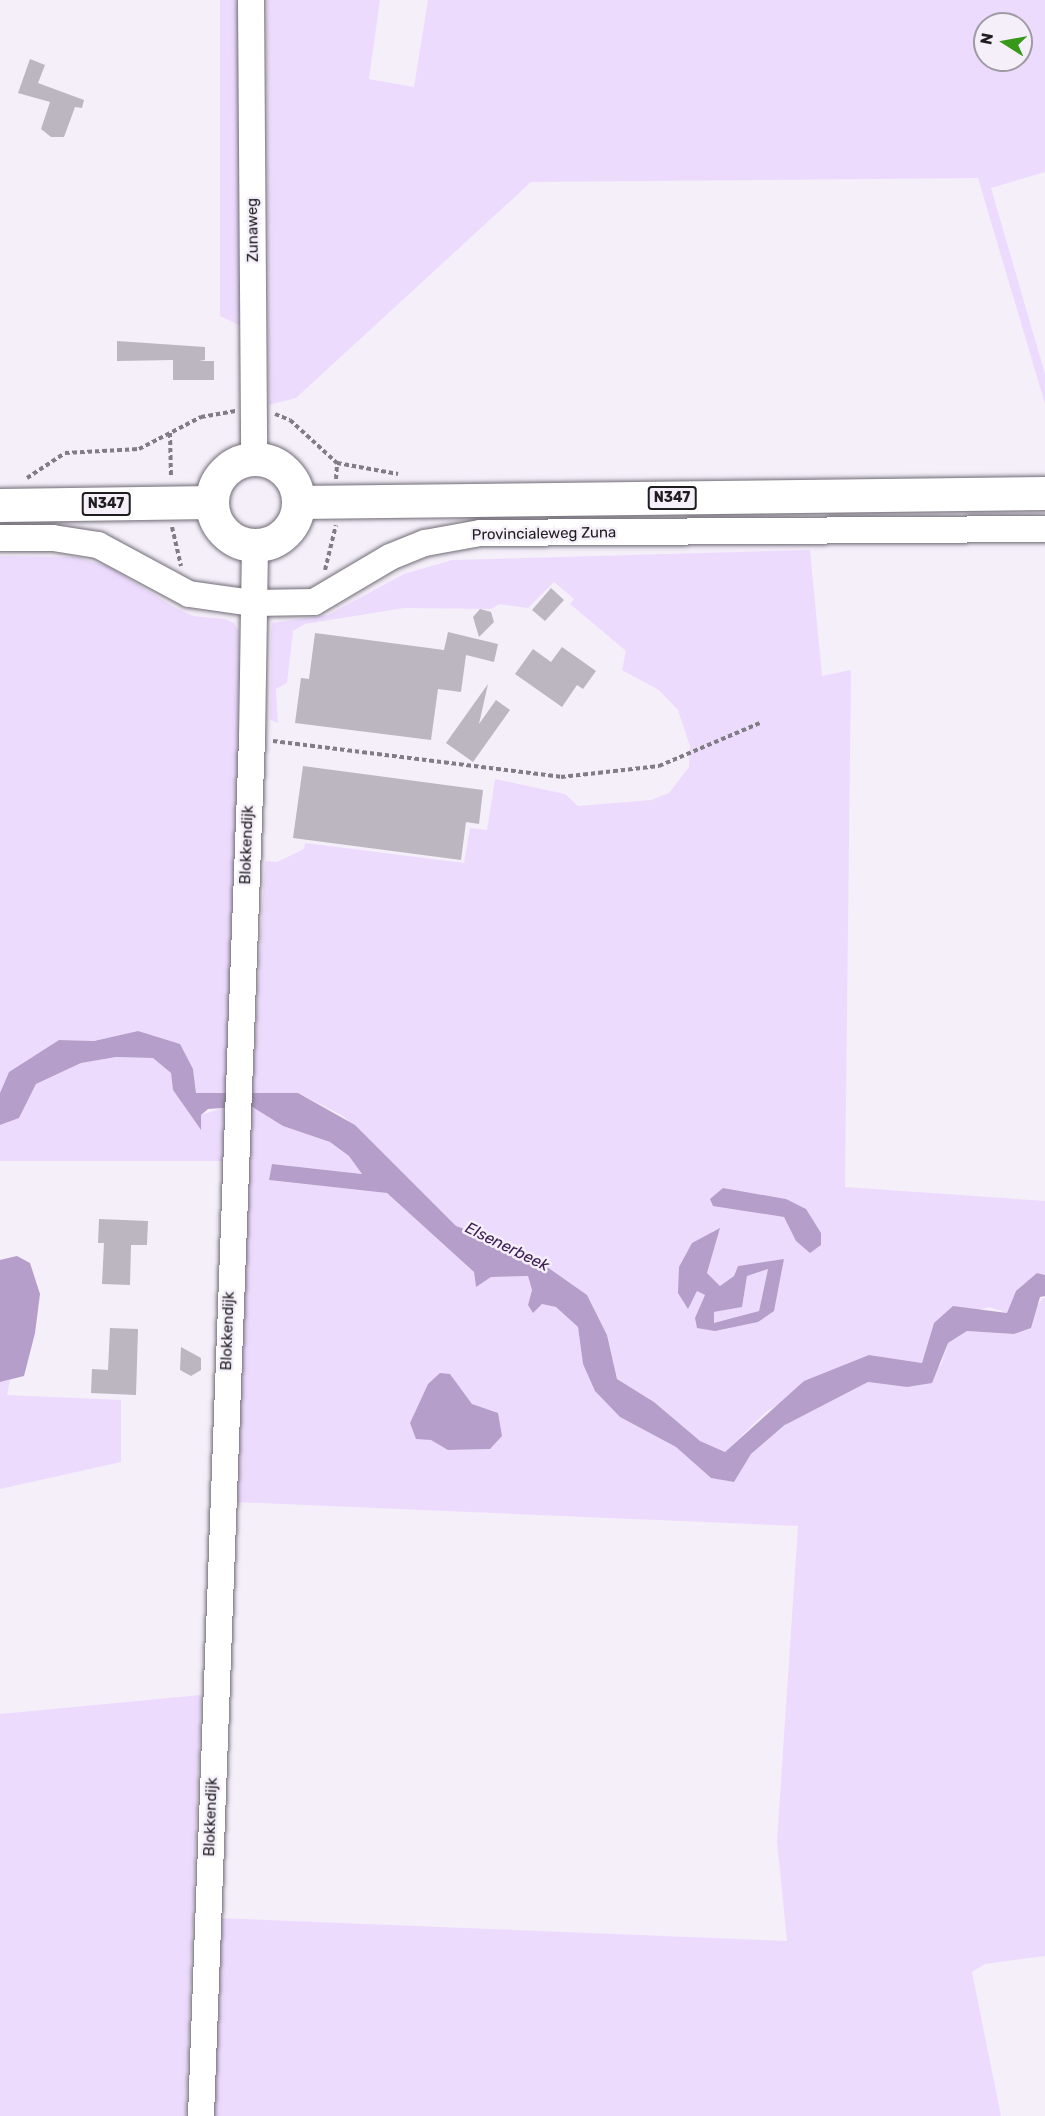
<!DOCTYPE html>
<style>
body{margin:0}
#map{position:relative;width:1045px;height:2116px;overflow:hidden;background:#f5effa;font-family:Rubik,sans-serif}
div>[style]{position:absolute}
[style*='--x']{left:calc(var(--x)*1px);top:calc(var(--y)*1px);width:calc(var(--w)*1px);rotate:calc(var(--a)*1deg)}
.green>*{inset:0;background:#eddbfe}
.water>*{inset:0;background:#b59eca}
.building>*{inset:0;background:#bbb6bf}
.path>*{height:4px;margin-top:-2px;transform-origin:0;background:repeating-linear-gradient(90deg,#807d84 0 4.5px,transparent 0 7.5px)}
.roads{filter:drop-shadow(0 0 2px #706c75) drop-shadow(0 0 2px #706c75)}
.minor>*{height:26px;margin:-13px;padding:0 13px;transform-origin:13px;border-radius:13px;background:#fff}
.major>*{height:33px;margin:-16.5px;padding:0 16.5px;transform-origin:16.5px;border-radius:16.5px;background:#fff}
.major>.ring{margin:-16.5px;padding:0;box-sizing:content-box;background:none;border:33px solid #fff;border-radius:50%}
span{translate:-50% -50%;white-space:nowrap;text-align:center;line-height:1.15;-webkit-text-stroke:5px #f5effa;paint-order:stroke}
.shield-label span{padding:2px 4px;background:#f5effa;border:2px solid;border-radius:4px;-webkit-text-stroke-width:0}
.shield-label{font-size:14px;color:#1e1d20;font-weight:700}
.street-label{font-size:15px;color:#1e1d20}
.water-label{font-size:16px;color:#3c1c52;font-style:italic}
.north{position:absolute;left:973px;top:12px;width:60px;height:60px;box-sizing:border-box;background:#f5effa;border:2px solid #9f9ba3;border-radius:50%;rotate:281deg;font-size:16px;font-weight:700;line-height:24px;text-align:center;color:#1e1d20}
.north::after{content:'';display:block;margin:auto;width:21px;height:27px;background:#37981a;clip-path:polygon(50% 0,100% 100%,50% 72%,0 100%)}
</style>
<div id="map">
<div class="green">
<i style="clip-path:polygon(220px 0,242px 0,243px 327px,220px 316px)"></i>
<i style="clip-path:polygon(evenodd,267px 0,380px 0,369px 79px,414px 87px,428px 0,1045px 0,1045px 172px,991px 188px,1045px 374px,1045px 404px,978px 178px,531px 182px,296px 398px,269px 405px,267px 0,985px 24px,1021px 24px,1021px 60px,985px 60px,985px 24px)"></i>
<i style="clip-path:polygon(evenodd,810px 550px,822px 676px,851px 670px,845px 1187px,1045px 1201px,1045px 1275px,1037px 1273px,1007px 1313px,989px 1307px,934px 1323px,922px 1363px,869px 1355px,767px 1411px,725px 1452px,700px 1441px,654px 1402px,617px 1379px,607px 1335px,587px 1295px,523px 1250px,456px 1226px,343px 1116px,298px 1093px,252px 1093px,265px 861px,277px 862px,304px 849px,305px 843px,464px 863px,470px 828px,487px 830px,495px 779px,565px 794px,578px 806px,651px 800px,669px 793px,689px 767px,690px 746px,678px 710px,659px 690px,622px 670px,626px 651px,570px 604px,574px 599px,554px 582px,528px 608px,499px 604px,491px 609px,404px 608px,305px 624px,293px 631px,287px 683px,276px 689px,278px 723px,270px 720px,271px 631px,272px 623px,328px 615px,404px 574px,452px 560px,810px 550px,723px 1188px,786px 1199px,797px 1241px,784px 1217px,752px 1212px,723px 1188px,810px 550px,714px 1229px,717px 1238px,707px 1273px,720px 1286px,734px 1276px,738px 1266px,784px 1259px,778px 1290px,758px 1322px,698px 1328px,705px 1295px,697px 1291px,714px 1229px)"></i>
<i style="clip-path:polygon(0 556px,76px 557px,109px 567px,174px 607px,193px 616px,225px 619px,234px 623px,239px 632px,241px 753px,226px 1093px,196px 1093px,193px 1069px,138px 1031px,94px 1041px,59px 1040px,9px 1072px,0 1093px)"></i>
<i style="clip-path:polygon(116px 1057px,153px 1058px,171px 1073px,173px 1090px,200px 1129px,201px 1115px,226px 1107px,223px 1161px,0 1161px,0 1125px,19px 1118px,36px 1084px,81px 1063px)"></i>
<i style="clip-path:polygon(evenodd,251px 1106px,283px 1126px,330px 1142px,349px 1156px,362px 1174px,273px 1164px,269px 1180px,387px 1193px,474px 1272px,476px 1287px,491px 1277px,528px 1276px,532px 1290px,528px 1305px,534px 1312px,542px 1304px,557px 1307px,578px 1327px,583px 1364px,620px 1417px,676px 1447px,711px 1478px,734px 1482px,751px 1454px,802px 1409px,789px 1423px,868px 1382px,907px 1387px,941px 1365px,948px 1343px,967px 1331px,1014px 1334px,1045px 1296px,1045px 1956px,985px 1964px,972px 1972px,1001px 2116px,212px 2116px,220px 1918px,787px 1941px,777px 1841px,798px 1526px,235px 1502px,251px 1106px,450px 1374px,472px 1404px,498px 1414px,490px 1449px,448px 1450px,410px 1423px,428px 1384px,450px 1374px)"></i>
<i style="clip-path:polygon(768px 1268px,759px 1311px,714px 1324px,714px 1312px,742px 1307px,747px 1276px)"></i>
<i style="clip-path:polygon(10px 1380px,7px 1395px,121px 1400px,121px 1462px,0 1489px,0 1382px)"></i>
<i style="clip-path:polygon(201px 1695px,186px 2116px,0 2116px,0 1714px)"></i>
</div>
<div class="water">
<i style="clip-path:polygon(138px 1031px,180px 1044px,193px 1069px,196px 1093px,298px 1093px,355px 1125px,456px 1226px,523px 1250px,587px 1295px,607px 1335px,617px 1379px,654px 1402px,700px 1441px,725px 1452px,804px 1381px,869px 1355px,922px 1363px,934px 1323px,953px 1306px,1007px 1313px,1016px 1291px,1037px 1273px,1045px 1275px,1045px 1296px,1040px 1297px,1031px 1328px,1014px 1334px,967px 1331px,948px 1343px,932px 1383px,907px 1387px,868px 1382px,785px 1425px,788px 1422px,751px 1454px,734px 1482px,711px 1478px,676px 1447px,620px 1417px,595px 1391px,583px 1364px,578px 1327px,556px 1307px,542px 1304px,533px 1313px,528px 1305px,532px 1290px,528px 1276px,491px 1277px,476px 1287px,474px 1272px,387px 1193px,269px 1180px,272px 1164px,362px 1174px,349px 1156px,330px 1142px,283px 1126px,251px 1106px,208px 1109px,201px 1115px,201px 1130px,173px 1090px,171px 1073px,153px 1058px,116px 1057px,81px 1063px,36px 1084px,19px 1118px,0 1125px,0 1093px,9px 1072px,59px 1040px,94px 1041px)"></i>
<i style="clip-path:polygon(723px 1188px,786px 1199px,806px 1209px,821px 1233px,821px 1245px,810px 1253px,796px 1241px,784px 1217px,713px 1206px,710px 1199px)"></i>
<i style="clip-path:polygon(evenodd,720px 1228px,707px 1273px,720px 1286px,734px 1276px,738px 1266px,784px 1259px,774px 1311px,758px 1322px,715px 1331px,697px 1328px,695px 1318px,705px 1295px,697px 1291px,688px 1309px,678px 1293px,679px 1267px,692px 1243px,720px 1228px,768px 1269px,759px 1311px,714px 1323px,714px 1312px,742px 1307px,747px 1276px,768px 1269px)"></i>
<i style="clip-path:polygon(17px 1256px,30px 1263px,40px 1294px,35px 1333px,24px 1376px,0 1382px,0 1260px)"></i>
<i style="clip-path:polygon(440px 1373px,450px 1374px,472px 1404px,498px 1413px,502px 1436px,490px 1449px,448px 1450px,431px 1440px,416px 1439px,410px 1423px,428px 1384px)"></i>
</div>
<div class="building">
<i style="clip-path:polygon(30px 59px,45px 65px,38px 83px,84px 100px,82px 108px,75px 107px,64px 137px,51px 137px,41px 129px,50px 102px,18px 93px)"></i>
<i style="clip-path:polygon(117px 341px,205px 347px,205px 360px,199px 361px,214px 361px,214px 380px,173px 380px,173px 360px,117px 361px)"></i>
<i style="clip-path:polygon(551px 588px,564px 600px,545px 621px,532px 610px)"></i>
<i style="clip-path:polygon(480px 609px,491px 612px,494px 622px,479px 637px,473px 617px)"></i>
<i style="clip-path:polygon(448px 632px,498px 644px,494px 662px,466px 655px,461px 692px,438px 689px,431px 740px,295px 723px,301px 678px,309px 679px,315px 633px,444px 650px)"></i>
<i style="clip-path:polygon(562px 647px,596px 671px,583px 689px,577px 685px,562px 707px,515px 674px,533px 649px,551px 662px)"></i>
<i style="clip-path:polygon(488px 684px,479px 724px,496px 700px,510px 710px,473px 762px,446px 743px)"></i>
<i style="clip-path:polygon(303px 766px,483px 790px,479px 824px,466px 822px,461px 860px,293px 838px)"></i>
<i style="clip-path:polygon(99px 1219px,148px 1221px,147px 1245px,131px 1245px,130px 1285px,102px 1284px,104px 1243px,98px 1243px)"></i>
<i style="clip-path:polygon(110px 1328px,138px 1329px,136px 1395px,91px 1393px,92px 1369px,108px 1370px)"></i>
<i style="clip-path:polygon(181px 1347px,201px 1358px,201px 1370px,191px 1376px,180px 1370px)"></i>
</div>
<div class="path">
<i style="--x:275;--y:414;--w:16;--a:22"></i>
<i style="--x:290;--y:420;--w:64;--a:42.5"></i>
<i style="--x:337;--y:463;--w:62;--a:10.2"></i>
<i style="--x:170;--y:433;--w:44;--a:88.7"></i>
<i style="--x:27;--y:478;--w:45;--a:-33.3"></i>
<i style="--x:65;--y:453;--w:74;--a:-3.1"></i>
<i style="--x:139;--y:449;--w:70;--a:-27.3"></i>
<i style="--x:201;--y:417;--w:35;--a:-10"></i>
<i style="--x:336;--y:479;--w:16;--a:-86"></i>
<i style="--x:172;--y:527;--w:40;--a:77"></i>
<i style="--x:325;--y:570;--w:46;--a:-76.3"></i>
<i style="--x:273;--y:741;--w:290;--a:7.1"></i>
<i style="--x:561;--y:777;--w:99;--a:-6.4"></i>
<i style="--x:659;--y:766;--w:110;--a:-23.1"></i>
</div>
<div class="roads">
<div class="minor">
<i style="--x:251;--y:0;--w:459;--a:89.6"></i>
<i style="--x:0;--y:538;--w:53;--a:0"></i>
<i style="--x:53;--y:538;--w:46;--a:8.8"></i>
<i style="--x:98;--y:545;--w:103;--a:28.3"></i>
<i style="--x:189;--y:594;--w:65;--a:8"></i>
<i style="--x:253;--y:603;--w:61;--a:-0.9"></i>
<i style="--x:314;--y:602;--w:88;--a:-30.6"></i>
<i style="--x:390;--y:557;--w:38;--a:-22"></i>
<i style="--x:425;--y:543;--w:56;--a:-10.3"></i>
<i style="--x:480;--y:533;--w:565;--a:-0.41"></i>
<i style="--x:201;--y:2116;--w:1379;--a:-87.88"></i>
<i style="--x:252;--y:738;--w:192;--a:-89.1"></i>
</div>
<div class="major">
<i class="ring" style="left:212px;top:459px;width:53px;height:53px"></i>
<i style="--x:298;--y:502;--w:747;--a:-0.69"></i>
<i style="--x:0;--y:505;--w:212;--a:-0.8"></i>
</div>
</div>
<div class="shield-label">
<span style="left:672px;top:498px">N347</span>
<span style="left:106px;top:504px">N347</span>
</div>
<div class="street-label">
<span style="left:253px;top:230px;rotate:-91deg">Zunaweg</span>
<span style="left:544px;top:534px;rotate:-1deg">Provincialeweg Zuna</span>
<span style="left:247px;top:845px;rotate:-88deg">Blokkendijk</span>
<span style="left:228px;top:1331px;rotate:-88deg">Blokkendijk</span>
<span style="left:211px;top:1817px;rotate:-88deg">Blokkendijk</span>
</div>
<div class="water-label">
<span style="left:507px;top:1247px;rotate:26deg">Elsenerbeek</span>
</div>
<div class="north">N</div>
</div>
